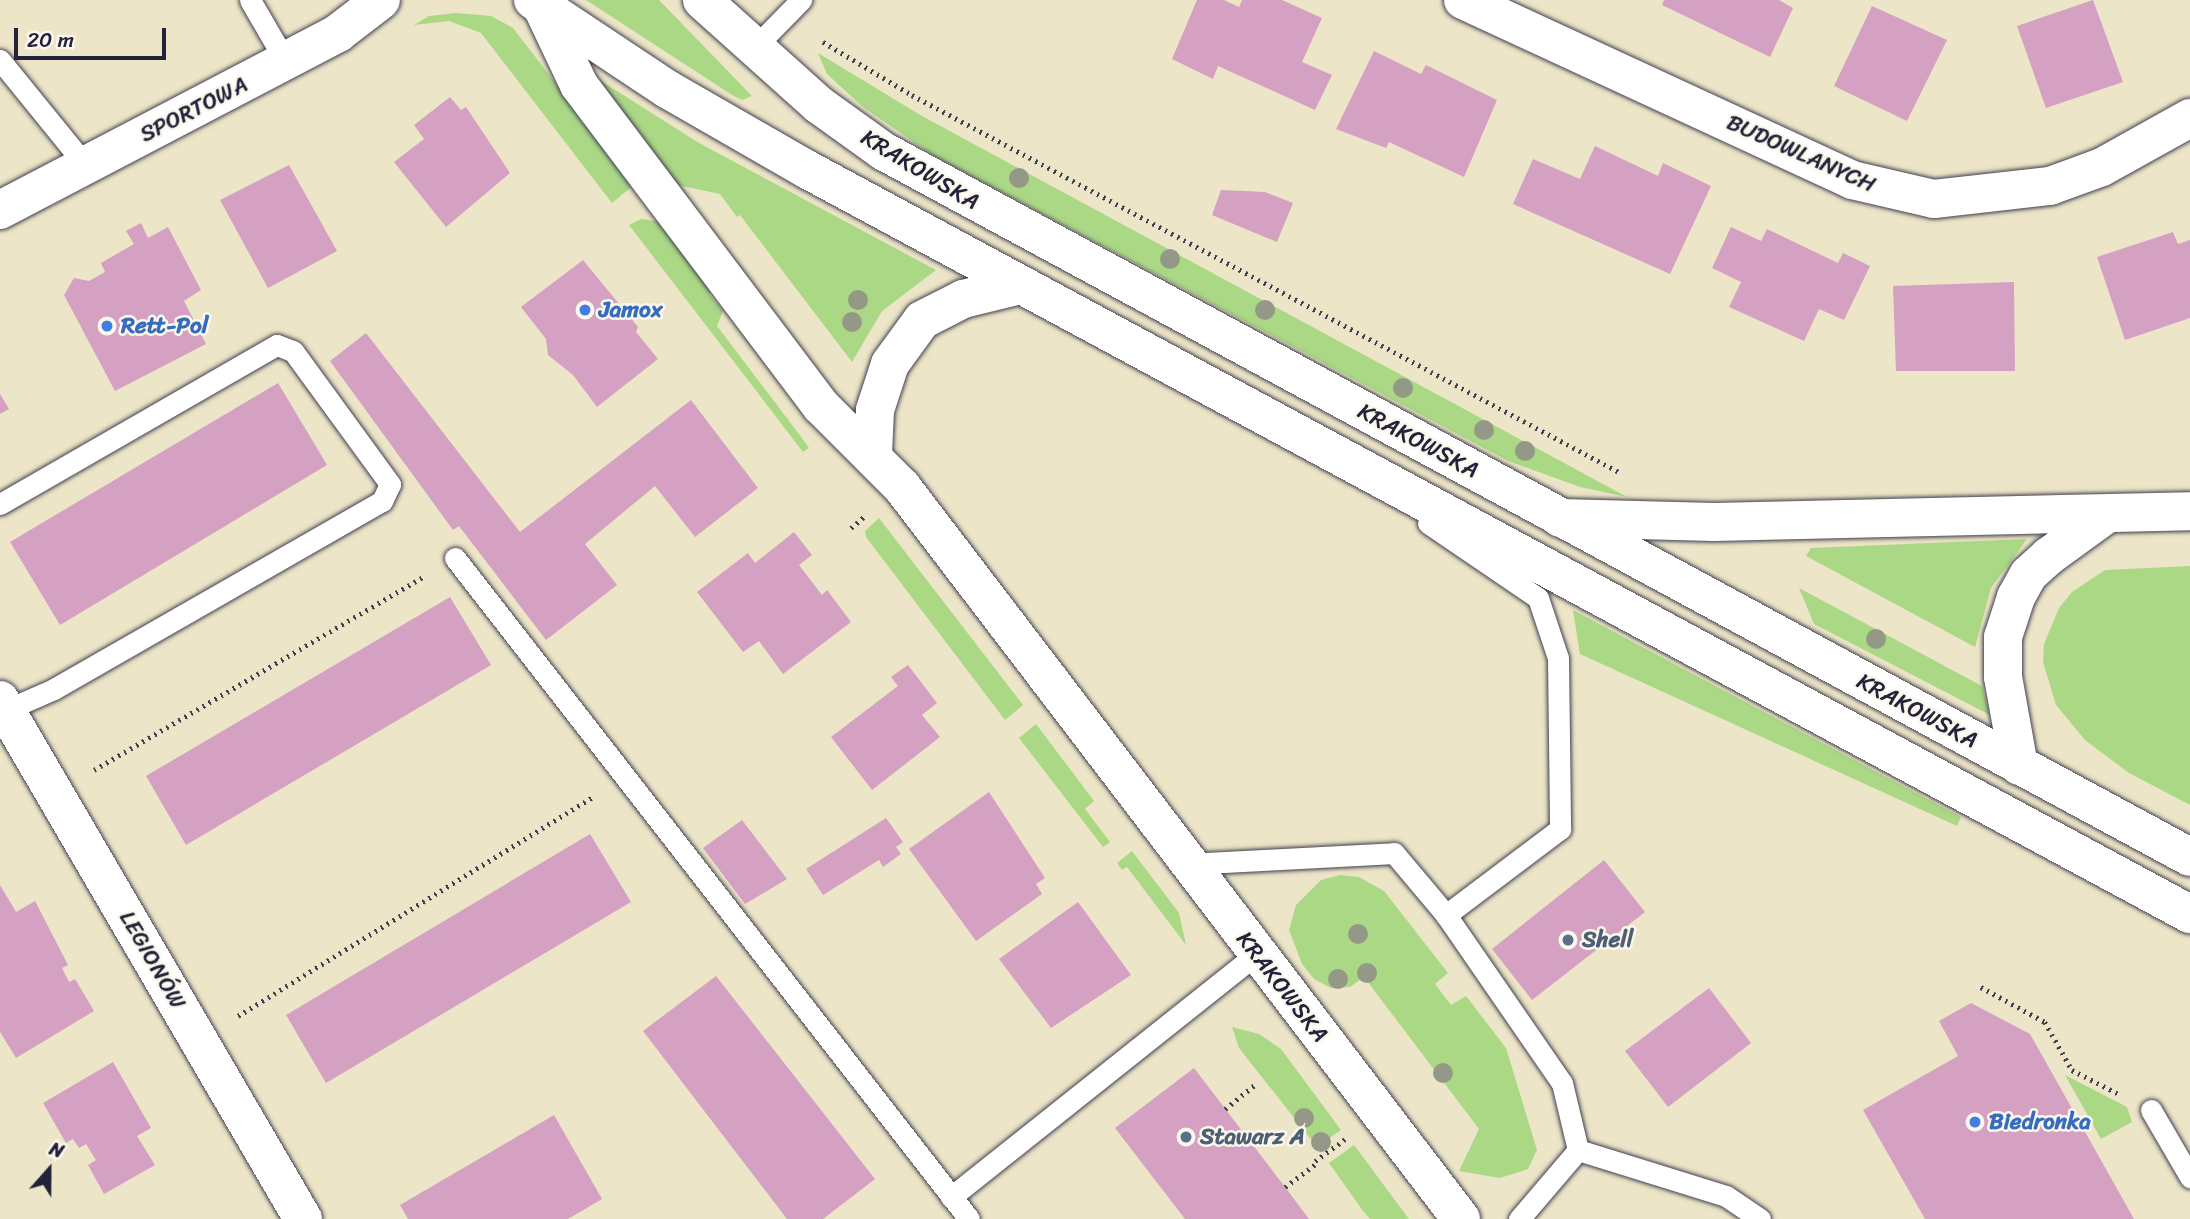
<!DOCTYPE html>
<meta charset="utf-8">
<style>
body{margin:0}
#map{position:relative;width:2190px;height:1219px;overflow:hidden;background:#ede5c7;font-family:Sriracha,sans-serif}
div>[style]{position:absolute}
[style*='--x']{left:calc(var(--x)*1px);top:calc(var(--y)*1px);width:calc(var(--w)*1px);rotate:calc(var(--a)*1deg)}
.green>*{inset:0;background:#abd885}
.building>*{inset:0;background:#d4a1c2}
.path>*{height:4.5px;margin-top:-2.25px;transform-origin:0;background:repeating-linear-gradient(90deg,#403f50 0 2px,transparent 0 7px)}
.roads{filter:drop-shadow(0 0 2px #403f50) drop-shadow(0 0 2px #403f50)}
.service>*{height:21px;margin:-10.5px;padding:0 10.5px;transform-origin:10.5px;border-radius:10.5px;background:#fff}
.minor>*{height:38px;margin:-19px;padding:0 19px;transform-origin:19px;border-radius:19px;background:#fff}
.secondary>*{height:38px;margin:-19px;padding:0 19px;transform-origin:19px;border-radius:19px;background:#fff}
.trees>*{width:20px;height:20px;margin:-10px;border-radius:50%;background:#949886}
.dots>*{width:19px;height:19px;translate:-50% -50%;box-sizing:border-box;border:4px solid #fbf7ec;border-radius:50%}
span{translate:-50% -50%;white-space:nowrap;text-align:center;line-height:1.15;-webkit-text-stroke:5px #fbf7ec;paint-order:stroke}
.street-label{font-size:23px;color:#22223b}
.shop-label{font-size:23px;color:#366cbe;font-weight:700}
.left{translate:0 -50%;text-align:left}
.service-label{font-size:23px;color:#4e5e75;font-weight:700}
.north{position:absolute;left:14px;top:1135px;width:70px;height:70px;-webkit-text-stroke:5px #fbf7ec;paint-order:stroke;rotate:21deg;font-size:19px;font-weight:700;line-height:28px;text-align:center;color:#22223b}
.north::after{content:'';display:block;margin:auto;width:24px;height:32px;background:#22223b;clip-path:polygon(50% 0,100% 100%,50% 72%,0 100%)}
.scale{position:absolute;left:14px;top:28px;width:152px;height:32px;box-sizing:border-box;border:4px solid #22223b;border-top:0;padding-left:9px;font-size:21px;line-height:24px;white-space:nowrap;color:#22223b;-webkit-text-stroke:5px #fbf7ec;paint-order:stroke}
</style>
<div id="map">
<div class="green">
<i style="clip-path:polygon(586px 0,659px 0,752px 96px,742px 100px,732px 95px)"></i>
<i style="clip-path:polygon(456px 13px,491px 16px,513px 28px,632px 182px,630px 188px,612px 203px,481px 33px,449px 21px,414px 25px,429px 16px)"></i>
<i style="clip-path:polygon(818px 53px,922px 116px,1627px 497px,1580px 487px,1508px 461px,934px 156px,863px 107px,827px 74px)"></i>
<i style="clip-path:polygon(598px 79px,699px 143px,936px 270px,882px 311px,852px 362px,740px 215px,737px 217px,720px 194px,672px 184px)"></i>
<i style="clip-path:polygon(641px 219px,662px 222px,713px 290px,709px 294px,723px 311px,717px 326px,805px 442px,809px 448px,803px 452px,629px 225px)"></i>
<i style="clip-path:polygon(879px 518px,1023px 705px,1005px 720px,866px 537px,865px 531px)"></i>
<i style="clip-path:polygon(2027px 539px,1991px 588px,1975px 647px,1806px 556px,1811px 548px)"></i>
<i style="clip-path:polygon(2190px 566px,2190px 805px,2129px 773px,2085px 740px,2056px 705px,2043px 662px,2044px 644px,2059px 608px,2072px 592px,2105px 570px)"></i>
<i style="clip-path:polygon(1799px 588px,1982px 686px,1990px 715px,1814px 624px)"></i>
<i style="clip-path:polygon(1573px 610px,1961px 817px,1957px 826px,1580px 654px)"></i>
<i style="clip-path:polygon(1036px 724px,1094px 801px,1085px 809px,1110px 842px,1103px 847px,1019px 738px)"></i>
<i style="clip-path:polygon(1132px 851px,1179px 913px,1186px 945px,1127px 867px,1122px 870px,1117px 863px)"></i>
<i style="clip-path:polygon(1340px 875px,1359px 877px,1384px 891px,1448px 973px,1435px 984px,1451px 1005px,1466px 996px,1506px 1048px,1537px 1150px,1528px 1169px,1500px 1178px,1459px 1171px,1479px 1129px,1364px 977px,1350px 987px,1331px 988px,1314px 979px,1302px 964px,1289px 930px,1296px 905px,1321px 880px)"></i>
<i style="clip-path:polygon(1232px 1027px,1259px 1034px,1281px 1049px,1341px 1130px,1317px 1147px,1239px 1048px)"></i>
<i style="clip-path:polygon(2065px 1075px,2127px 1107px,2132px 1122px,2101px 1139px)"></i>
<i style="clip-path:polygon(1354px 1145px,1409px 1219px,1370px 1219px,1363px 1211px,1329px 1163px)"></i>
</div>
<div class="building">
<i style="clip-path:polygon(1197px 0,1224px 0,1239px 7px,1242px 0,1282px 0,1322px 18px,1302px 62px,1332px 75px,1315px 110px,1218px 66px,1213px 79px,1172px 59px)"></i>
<i style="clip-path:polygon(1664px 0,1779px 0,1793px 8px,1770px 57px,1662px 5px)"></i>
<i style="clip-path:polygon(2093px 0,2123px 82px,2046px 108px,2017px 26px)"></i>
<i style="clip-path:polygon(1872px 6px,1947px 40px,1907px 121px,1834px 86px)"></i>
<i style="clip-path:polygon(1374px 51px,1421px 74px,1426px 65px,1497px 100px,1464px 177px,1389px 142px,1386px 148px,1336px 129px)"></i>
<i style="clip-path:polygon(450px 97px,461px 110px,466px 107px,510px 173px,446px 227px,394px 162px,424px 139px,414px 125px)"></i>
<i style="clip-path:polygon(1595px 146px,1658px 176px,1663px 163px,1711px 186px,1670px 274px,1513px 204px,1533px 159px,1580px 179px)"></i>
<i style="clip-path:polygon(289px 165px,337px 251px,268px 288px,220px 200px)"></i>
<i style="clip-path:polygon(1221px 190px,1265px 192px,1293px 203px,1277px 242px,1212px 215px)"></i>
<i style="clip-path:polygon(141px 223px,148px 238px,168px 227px,201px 290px,184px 301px,206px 344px,115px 391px,64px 295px,74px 278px,89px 281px,105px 272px,101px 263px,134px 244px,126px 231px)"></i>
<i style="clip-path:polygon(1731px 227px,1761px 241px,1767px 229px,1838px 263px,1843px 253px,1870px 266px,1844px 320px,1819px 309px,1804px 341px,1729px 307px,1741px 282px,1712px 268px)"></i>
<i style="clip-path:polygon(2173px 232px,2178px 244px,2190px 240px,2190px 318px,2125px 340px,2097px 257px)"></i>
<i style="clip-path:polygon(583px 260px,638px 327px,636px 332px,658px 359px,597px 407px,573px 375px,548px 355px,546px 339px,521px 307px)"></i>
<i style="clip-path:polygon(2014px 282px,2015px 371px,1896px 371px,1893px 286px)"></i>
<i style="clip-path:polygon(366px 333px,520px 532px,691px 400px,758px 488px,695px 537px,655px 486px,585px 544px,617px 585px,546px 640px,459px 526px,453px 530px,330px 361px)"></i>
<i style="clip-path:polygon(278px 383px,327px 465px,60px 625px,10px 542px)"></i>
<i style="clip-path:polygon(0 394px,9px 409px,0 414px)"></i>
<i style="clip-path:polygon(794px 532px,812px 555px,799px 565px,822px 595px,827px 590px,851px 622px,783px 674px,759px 641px,743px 652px,697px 592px,748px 553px,755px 563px)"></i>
<i style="clip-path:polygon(450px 597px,491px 665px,186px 845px,146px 776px)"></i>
<i style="clip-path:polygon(908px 665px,937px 703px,922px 715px,940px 737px,872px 790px,831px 737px,898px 686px,891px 677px)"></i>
<i style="clip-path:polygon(989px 792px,1045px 878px,1036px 884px,1042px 894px,976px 941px,909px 849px)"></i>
<i style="clip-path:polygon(886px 818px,903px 842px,896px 847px,901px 854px,883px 867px,879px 860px,823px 895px,806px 869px)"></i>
<i style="clip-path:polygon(742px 820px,787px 879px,745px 904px,703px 848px)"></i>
<i style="clip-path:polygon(590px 834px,631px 902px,326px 1083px,286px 1015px)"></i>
<i style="clip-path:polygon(1604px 860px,1645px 912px,1532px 1000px,1492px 949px)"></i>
<i style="clip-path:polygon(0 885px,16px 912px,35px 901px,68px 965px,62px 968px,69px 982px,75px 979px,94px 1011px,16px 1058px,0 1032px)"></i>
<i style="clip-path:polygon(1078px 902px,1131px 975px,1051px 1028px,999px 959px)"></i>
<i style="clip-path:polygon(716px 976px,875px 1179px,823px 1219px,787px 1219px,643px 1031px)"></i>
<i style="clip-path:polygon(1709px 988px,1751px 1043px,1668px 1107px,1625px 1051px)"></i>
<i style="clip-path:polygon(1971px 1003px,2030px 1034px,2134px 1219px,1925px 1219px,1863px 1110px,1958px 1056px,1939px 1021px)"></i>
<i style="clip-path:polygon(113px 1062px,151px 1128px,137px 1136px,155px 1165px,104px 1194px,88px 1165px,96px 1160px,86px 1144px,79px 1148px,73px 1139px,66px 1143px,43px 1103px)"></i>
<i style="clip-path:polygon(1194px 1068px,1285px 1187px,1309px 1219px,1185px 1219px,1115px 1128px)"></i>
<i style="clip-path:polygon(554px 1115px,602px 1199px,568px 1219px,408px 1219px,400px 1205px)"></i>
</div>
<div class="path">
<i style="--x:823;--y:42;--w:104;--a:30.8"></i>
<i style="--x:912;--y:95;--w:801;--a:28.07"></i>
<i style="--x:851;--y:528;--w:20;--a:-41"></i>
<i style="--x:94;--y:770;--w:384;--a:-30.4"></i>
<i style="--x:1981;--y:987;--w:73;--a:28.7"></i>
<i style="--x:2045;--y:1022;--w:55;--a:60.6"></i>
<i style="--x:2072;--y:1070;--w:53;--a:27.1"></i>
<i style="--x:238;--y:1016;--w:418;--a:-31.7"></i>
<i style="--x:1225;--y:1109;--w:40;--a:-39"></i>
<i style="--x:1315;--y:1161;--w:37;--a:-36"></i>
<i style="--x:1285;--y:1187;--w:39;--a:-37"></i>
</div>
<div class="roads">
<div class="service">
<i style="--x:250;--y:0;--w:72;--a:59.9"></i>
<i style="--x:753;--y:49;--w:69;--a:-45.6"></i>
<i style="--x:0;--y:60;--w:136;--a:50.9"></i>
<i style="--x:0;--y:504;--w:319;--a:-29.9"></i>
<i style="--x:277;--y:345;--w:17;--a:21"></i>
<i style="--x:293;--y:351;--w:165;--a:53.9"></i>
<i style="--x:390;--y:484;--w:19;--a:115"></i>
<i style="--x:382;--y:501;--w:378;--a:150.2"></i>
<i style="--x:54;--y:689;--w:52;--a:156.4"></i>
<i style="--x:1428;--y:523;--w:133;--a:34.3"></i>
<i style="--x:1538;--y:598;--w:63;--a:71.6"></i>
<i style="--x:1558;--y:658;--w:171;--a:89.3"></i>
<i style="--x:1560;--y:829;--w:143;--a:143"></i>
<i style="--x:455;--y:558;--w:837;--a:52.13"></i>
<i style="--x:1187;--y:864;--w:207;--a:-3"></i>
<i style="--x:1394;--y:853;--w:81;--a:50"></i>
<i style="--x:1446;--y:915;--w:204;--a:55.4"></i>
<i style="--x:1562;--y:1083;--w:69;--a:76.6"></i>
<i style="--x:1578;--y:1150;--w:91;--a:130.5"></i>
<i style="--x:2151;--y:1110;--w:78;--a:59.8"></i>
<i style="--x:1578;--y:1150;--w:155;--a:17.3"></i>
<i style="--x:1726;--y:1196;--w:41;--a:34.1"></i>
<i style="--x:951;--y:1197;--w:391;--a:-38.5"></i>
</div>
<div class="minor">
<i style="--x:1463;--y:0;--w:429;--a:24.8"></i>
<i style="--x:1852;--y:180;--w:84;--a:13"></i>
<i style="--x:1934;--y:199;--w:117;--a:-6.4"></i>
<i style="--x:2050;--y:186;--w:55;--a:-20.1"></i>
<i style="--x:2102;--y:167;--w:101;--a:-29.1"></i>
<i style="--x:542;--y:7;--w:86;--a:64.6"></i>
<i style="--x:579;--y:85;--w:402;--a:53"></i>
<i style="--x:821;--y:406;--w:115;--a:45"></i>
<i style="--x:902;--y:487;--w:921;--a:52.63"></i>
<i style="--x:0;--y:210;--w:382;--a:-27.6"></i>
<i style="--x:338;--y:33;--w:54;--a:-37.5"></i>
<i style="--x:873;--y:454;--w:44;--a:-87.4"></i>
<i style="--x:875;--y:410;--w:48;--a:-71.9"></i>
<i style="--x:890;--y:364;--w:54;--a:-54"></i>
<i style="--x:922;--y:320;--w:46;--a:-27.1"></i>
<i style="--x:963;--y:299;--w:60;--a:-13.6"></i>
<i style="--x:1560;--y:518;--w:154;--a:1.5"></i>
<i style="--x:1714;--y:522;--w:476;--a:-1.3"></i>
<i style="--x:0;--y:700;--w:601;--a:59.72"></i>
<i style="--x:2019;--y:766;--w:90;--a:-100.2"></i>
<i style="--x:2003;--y:677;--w:40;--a:-90"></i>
<i style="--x:2003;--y:637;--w:42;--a:-72"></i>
<i style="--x:2016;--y:597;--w:26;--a:-61"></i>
<i style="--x:2029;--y:574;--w:27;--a:-42"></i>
<i style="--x:2049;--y:556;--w:68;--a:-36"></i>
</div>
<div class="secondary">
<i style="--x:533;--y:0;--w:161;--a:33.6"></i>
<i style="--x:667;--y:89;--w:163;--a:29.9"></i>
<i style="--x:808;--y:170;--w:1570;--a:28.3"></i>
<i style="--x:702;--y:0;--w:157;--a:41.9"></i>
<i style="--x:819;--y:105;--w:79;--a:35.7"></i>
<i style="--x:883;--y:151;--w:1485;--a:28.38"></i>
</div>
</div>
<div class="trees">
<i style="left:1019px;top:178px"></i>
<i style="left:1170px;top:259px"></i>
<i style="left:858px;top:300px"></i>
<i style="left:1265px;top:310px"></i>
<i style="left:852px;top:322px"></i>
<i style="left:1403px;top:388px"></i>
<i style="left:1484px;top:430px"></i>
<i style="left:1525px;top:451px"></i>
<i style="left:1876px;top:639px"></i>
<i style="left:1358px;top:934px"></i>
<i style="left:1367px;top:973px"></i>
<i style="left:1338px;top:979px"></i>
<i style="left:1443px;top:1073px"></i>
<i style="left:1304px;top:1118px"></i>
<i style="left:1321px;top:1142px"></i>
</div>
<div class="dots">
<i style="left:585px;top:310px;background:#3f7fe0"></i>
<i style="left:107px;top:326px;background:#3f7fe0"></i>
<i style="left:1568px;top:940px;background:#5c6f8a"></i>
<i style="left:1975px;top:1122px;background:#3f7fe0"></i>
<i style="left:1186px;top:1137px;background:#5c6f8a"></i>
</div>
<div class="street-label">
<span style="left:194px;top:110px;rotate:-27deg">SPORTOWA</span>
<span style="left:1801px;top:154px;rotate:24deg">BUDOWLANYCH</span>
<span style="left:920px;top:170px;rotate:31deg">KRAKOWSKA</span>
<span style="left:1418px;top:441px;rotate:28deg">KRAKOWSKA</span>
<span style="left:1917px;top:711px;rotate:28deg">KRAKOWSKA</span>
<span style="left:152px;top:960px;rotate:60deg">LEGIONÓW</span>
<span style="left:1282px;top:987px;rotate:52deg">KRAKOWSKA</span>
</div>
<div class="shop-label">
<span class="left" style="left:599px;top:310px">Jamox</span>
<span class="left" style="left:121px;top:326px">Rett-Pol</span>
<span class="left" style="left:1989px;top:1122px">Biedronka</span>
</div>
<div class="service-label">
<span class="left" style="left:1582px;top:940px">Shell</span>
<span class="left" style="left:1200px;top:1137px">Stawarz A</span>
</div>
<div class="north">N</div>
<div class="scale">20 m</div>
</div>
